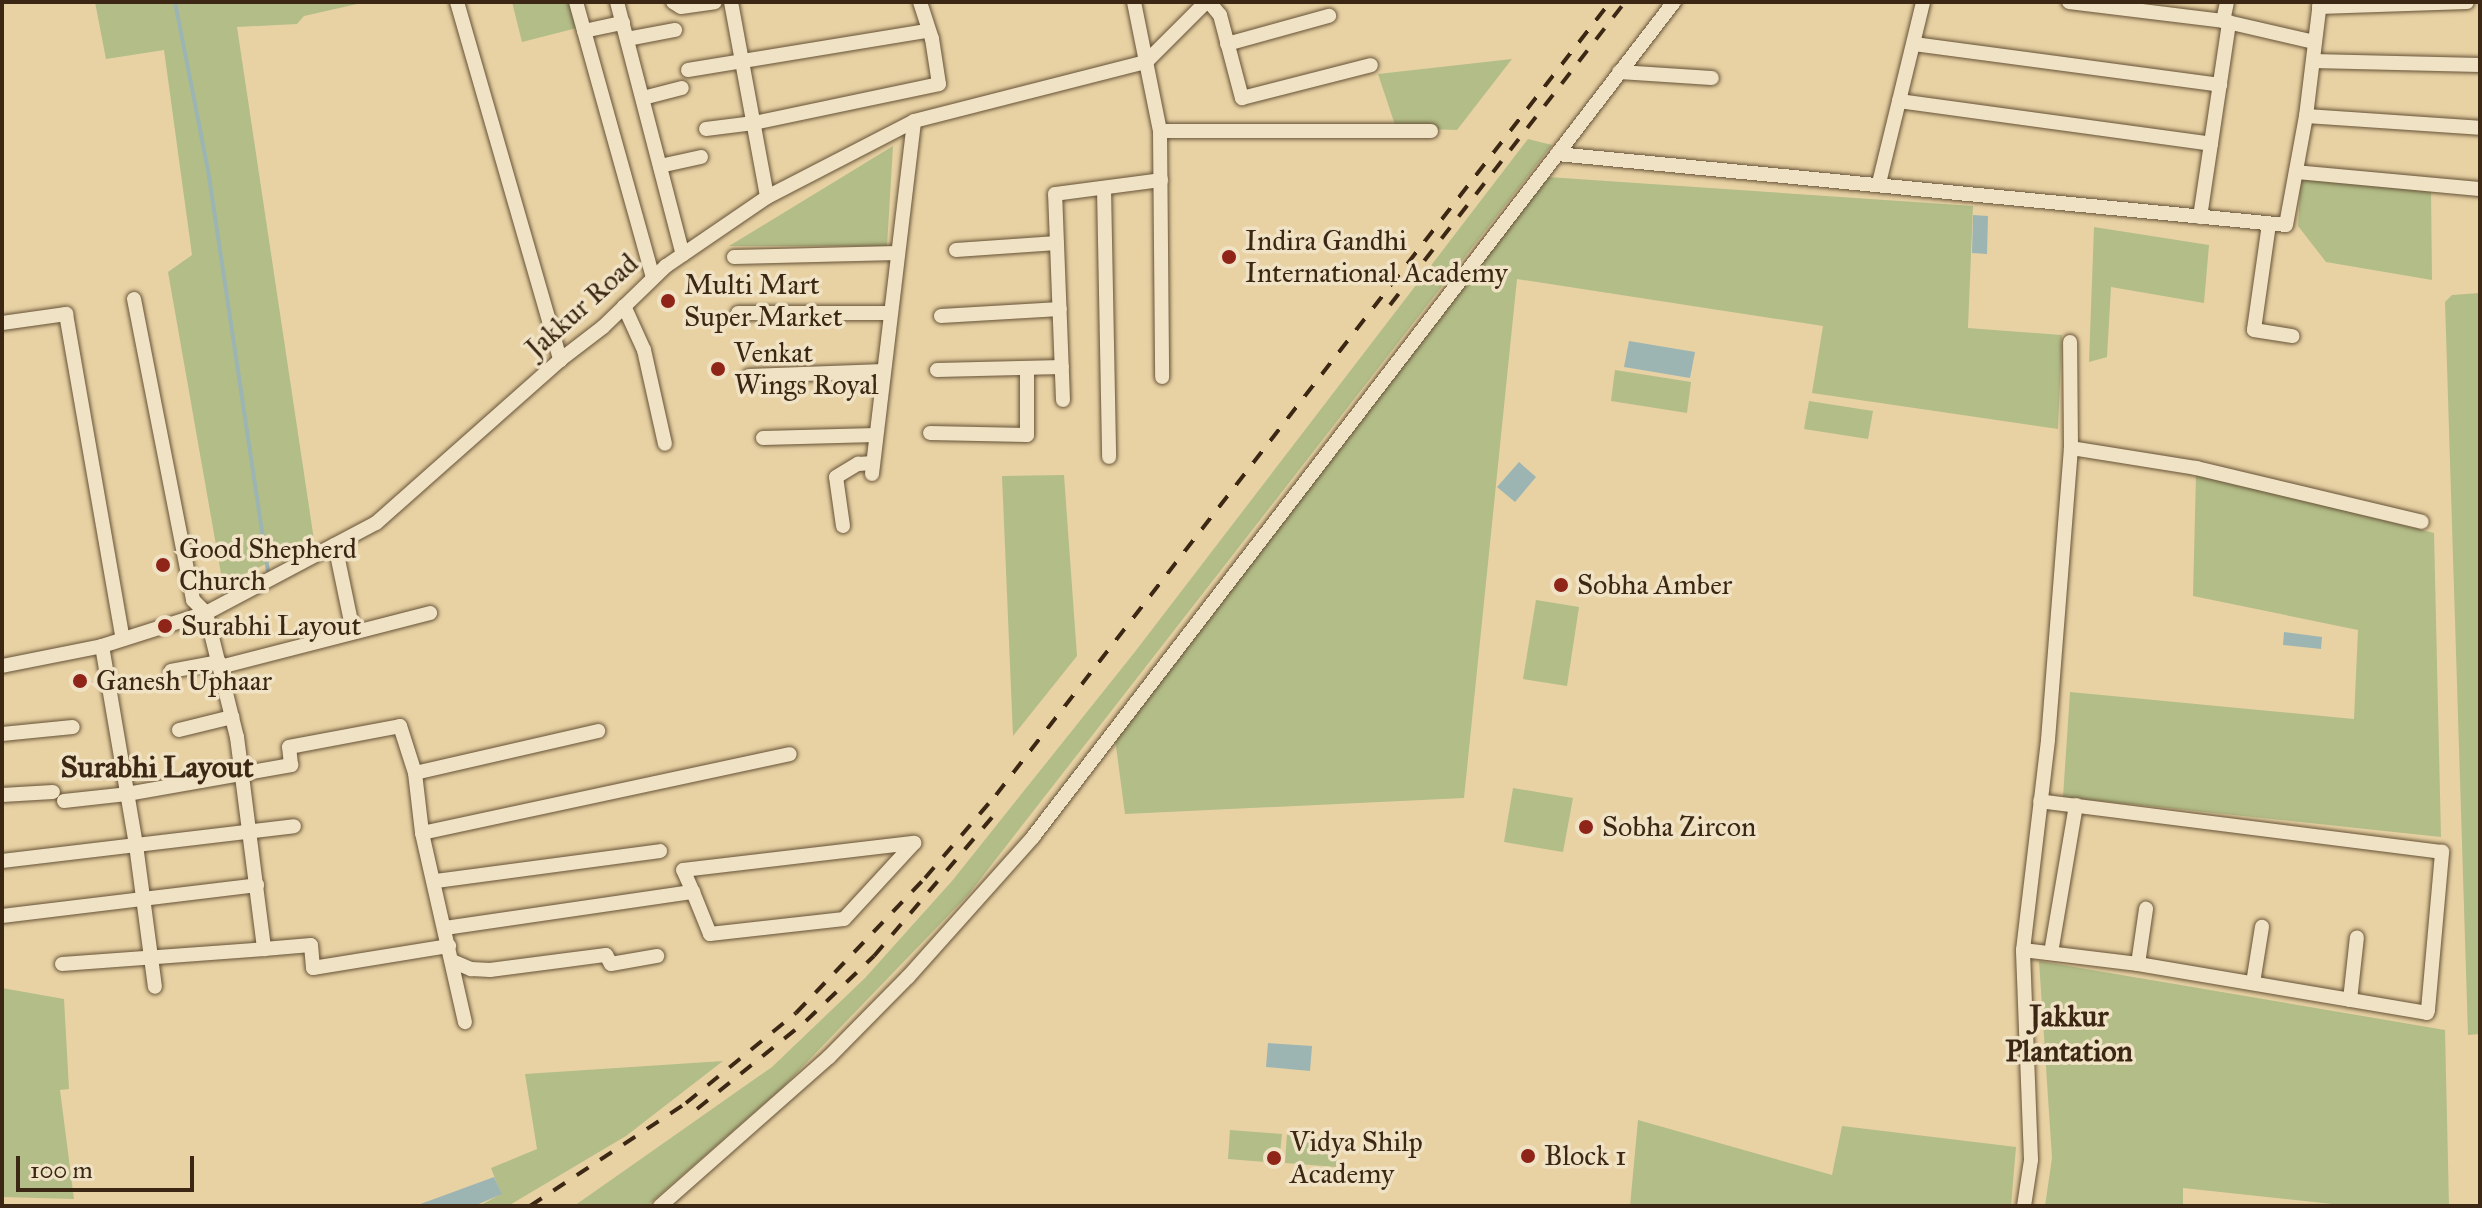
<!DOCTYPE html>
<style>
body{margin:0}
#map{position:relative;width:2482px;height:1208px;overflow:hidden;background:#e8d2a4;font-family:"IM FELL Great Primer",serif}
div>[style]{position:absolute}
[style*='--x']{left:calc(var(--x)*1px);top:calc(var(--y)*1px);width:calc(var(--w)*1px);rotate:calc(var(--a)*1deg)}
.green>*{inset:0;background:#b3bd88}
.water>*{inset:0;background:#9cb5b2}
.stream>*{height:4px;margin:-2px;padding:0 2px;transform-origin:2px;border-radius:2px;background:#9cb5b2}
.roads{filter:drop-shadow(0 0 2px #665237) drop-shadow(0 0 2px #665237)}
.minor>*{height:14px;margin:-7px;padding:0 7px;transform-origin:7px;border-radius:7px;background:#f0e2c4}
.rail>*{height:4px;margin-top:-2px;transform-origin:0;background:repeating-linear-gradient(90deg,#3b2713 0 14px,transparent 0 28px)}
.dots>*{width:22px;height:22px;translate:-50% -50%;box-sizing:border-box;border:4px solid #f0e2c4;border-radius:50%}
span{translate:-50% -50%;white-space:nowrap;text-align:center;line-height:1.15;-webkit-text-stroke:7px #f0e2c4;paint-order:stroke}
.poi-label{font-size:28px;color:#3b2713}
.left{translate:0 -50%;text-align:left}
.street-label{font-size:28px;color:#3b2713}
.neighbourhood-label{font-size:30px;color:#3b2713;font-weight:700}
.frame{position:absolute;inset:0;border:4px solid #3b2713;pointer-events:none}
.scale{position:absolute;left:16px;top:1156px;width:178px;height:36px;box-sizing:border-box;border:4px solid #3b2713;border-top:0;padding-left:10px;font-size:24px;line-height:28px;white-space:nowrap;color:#3b2713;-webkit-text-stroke:6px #f0e2c4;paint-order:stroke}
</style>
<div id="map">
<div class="green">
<i style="clip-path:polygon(95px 2px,366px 2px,304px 16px,297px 24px,237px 27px,314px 540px,223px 585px,168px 272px,192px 255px,164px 50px,106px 59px)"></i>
<i style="clip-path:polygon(512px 2px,570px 2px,577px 28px,522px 42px)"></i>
<i style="clip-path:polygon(1512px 59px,1457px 130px,1396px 128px,1378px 74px)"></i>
<i style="clip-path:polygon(1528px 139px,1552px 145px,968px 895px,783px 1087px,647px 1206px,574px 1206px,772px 1067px,865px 978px,952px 881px,1134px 653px)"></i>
<i style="clip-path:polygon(893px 146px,887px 246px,729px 246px)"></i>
<i style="clip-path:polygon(1548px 177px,1973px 206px,1968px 328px,2062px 335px,2058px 429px,1812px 393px,1823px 326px,1517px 279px,1464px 798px,1125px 814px,1115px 739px)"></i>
<i style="clip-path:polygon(2301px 178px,2431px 190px,2432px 280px,2326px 262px,2298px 226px)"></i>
<i style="clip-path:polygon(2094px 227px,2209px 245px,2204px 303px,2111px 287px,2107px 357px,2089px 362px)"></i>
<i style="clip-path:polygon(2480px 293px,2480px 1034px,2468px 1035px,2445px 302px,2452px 295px)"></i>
<i style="clip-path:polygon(1615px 370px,1691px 382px,1687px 413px,1611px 401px)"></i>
<i style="clip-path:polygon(1809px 401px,1873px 411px,1868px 439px,1804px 429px)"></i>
<i style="clip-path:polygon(2196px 473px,2434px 533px,2441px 837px,2063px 797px,2070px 692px,2354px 719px,2358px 630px,2193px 596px)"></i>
<i style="clip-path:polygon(1064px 475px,1077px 656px,1013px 736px,1002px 476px)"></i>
<i style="clip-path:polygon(1536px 600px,1579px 607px,1567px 686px,1523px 679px)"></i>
<i style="clip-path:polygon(1513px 788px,1573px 798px,1563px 852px,1504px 842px)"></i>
<i style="clip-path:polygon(2039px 961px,2445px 1030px,2449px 1206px,2351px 1206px,2183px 1188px,2183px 1206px,2045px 1206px,2052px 1158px)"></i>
<i style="clip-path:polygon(2px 988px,64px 999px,69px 1089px,60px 1090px,74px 1199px,2px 1197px)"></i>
<i style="clip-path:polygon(723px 1061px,626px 1136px,508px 1206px,479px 1206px,501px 1194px,491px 1168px,537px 1149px,525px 1074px)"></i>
<i style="clip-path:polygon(1638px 1120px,1832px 1175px,1842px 1126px,2016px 1147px,2011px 1206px,1630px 1206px)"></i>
<i style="clip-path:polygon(1230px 1130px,1282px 1134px,1279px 1163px,1228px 1159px)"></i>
<i style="clip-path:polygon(1287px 1134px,1339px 1138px,1336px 1167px,1285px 1163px)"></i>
</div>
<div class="water">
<i style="clip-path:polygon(1973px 215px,1988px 216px,1987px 254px,1972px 253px)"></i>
<i style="clip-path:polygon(1629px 341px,1695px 352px,1690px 378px,1624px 367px)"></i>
<i style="clip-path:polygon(1519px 462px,1536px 477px,1515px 502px,1497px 487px)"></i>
<i style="clip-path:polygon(2284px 632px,2322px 637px,2321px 649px,2283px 645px)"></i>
<i style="clip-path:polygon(1268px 1043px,1312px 1046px,1310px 1071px,1266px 1067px)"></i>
<i style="clip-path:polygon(494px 1177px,502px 1194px,474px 1206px,415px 1206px)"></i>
</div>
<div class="stream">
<i style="--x:175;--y:2;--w:171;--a:78.9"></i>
<i style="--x:208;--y:170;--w:406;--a:81.5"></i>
</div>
<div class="roads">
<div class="minor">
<i style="--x:457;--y:2;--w:373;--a:73.9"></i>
<i style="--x:576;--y:2;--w:286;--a:74.4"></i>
<i style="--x:617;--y:2;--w:261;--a:75.4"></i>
<i style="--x:673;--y:2;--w:9;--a:32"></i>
<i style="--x:681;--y:7;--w:34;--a:-8"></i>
<i style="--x:731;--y:2;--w:198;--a:79.5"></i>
<i style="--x:1134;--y:2;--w:132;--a:78.6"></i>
<i style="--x:1160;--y:131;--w:246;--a:89.5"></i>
<i style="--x:1209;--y:2;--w:17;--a:50"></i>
<i style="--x:1220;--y:15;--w:86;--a:75.2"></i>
<i style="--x:1242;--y:98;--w:133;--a:-14.3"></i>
<i style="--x:2069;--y:2;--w:155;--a:7"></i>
<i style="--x:2223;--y:21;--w:93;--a:13"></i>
<i style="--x:2319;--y:7;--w:148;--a:-1.9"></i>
<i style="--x:2223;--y:21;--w:19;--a:-78"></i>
<i style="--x:584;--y:31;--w:40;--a:-12"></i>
<i style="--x:627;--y:39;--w:49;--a:-10.6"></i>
<i style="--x:1227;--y:44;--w:106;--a:-15.4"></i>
<i style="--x:1914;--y:44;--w:309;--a:7.6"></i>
<i style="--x:2313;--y:61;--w:167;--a:1.4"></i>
<i style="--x:688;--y:70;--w:242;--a:-9.3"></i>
<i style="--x:1619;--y:72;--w:93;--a:3.7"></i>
<i style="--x:643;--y:98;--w:40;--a:-14.4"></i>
<i style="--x:1899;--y:101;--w:315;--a:7.8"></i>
<i style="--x:2306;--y:116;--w:174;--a:3.9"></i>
<i style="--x:706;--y:129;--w:48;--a:-7.1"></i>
<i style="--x:754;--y:123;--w:189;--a:-11.9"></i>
<i style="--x:939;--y:84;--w:46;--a:-98.8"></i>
<i style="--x:932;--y:39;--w:39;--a:-108"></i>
<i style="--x:1160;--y:131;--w:271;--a:0"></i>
<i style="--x:1557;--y:154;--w:732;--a:5.56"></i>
<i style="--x:2286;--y:225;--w:111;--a:-79.6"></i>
<i style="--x:2306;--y:116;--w:115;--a:-83"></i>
<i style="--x:660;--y:166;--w:42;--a:-12.4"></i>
<i style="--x:2296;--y:172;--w:185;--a:5.3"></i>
<i style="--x:1879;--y:183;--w:186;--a:-76.3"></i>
<i style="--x:1104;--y:188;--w:269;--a:88.9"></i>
<i style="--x:2200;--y:217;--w:197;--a:-81.5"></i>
<i style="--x:2269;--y:224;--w:107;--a:98.1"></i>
<i style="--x:2254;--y:330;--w:39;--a:9"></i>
<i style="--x:956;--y:250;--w:101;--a:-4"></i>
<i style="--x:734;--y:257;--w:164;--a:-1.4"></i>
<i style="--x:134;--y:299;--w:307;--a:78.9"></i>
<i style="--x:193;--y:600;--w:18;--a:45"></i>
<i style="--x:206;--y:613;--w:128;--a:76"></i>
<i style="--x:237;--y:737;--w:214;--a:82.7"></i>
<i style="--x:264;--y:949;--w:47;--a:-4.9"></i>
<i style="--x:311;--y:945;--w:23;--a:85"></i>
<i style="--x:313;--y:968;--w:138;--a:-9.2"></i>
<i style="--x:624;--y:306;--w:48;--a:65.6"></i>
<i style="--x:644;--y:350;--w:96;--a:77.4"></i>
<i style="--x:738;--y:313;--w:153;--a:0"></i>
<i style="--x:941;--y:316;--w:119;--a:-3.4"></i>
<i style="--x:2;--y:323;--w:65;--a:-8"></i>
<i style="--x:66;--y:314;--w:330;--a:80.1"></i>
<i style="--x:937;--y:370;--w:125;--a:-1.4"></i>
<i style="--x:749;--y:376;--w:135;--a:-2.1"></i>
<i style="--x:1063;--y:400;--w:206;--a:-92.2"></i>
<i style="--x:1055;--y:194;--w:107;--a:-7.5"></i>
<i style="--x:930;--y:433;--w:97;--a:1.2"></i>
<i style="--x:1027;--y:435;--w:67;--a:-90"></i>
<i style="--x:763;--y:438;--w:113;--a:-1.5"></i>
<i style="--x:2071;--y:448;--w:127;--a:9.1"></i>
<i style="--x:2196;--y:468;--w:232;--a:13.4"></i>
<i style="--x:872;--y:474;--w:355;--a:-83.2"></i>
<i style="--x:843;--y:526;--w:49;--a:-98.1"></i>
<i style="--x:836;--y:477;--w:26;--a:-31"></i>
<i style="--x:858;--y:464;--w:15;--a:-4"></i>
<i style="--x:335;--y:545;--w:88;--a:78.2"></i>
<i style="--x:102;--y:646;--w:202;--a:80.3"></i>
<i style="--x:136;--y:845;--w:143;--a:82.4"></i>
<i style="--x:2;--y:666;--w:102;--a:-11.3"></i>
<i style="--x:102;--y:646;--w:109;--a:-17.6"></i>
<i style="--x:206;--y:613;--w:192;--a:-27.9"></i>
<i style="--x:376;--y:523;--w:246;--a:-41.5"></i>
<i style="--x:560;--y:360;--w:54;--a:-37.5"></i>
<i style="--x:603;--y:327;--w:88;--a:-44.1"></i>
<i style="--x:666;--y:266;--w:122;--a:-34.3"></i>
<i style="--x:767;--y:197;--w:165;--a:-27.3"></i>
<i style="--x:914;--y:121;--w:239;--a:-14.3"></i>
<i style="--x:1146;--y:62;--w:85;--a:-45"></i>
<i style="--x:220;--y:667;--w:217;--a:-14.4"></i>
<i style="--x:171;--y:671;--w:49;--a:-10.6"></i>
<i style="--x:179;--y:730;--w:55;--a:-13.8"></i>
<i style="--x:2;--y:734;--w:71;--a:-5.6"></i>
<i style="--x:415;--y:773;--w:188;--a:-12.9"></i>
<i style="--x:2;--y:795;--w:51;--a:-3.4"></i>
<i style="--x:64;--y:801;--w:63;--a:-6.3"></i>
<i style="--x:127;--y:794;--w:167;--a:-10"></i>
<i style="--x:291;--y:765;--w:18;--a:-96"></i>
<i style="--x:289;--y:747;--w:113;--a:-10.7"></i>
<i style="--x:400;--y:726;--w:49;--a:72.3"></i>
<i style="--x:415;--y:773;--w:60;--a:83.3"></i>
<i style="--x:422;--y:833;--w:194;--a:77.2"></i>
<i style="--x:422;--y:833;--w:376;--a:-12.1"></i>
<i style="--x:2;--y:861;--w:294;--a:-6.8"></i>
<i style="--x:436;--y:881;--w:226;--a:-7.6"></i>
<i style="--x:2;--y:916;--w:257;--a:-6.9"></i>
<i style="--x:445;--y:928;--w:251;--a:-8.3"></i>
<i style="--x:693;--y:892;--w:24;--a:-114"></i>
<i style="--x:683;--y:870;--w:233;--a:-6.7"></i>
<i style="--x:914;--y:843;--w:103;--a:132.6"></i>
<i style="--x:844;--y:919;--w:135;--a:173.6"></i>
<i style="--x:710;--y:934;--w:45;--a:-112"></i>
<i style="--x:2023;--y:950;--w:116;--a:6.9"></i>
<i style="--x:2138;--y:964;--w:293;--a:9.6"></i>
<i style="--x:2427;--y:1013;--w:3;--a:-72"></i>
<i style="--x:2428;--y:1010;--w:159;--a:-84.9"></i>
<i style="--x:2442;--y:852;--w:405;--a:-172.8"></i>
<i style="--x:2051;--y:953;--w:150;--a:-80.4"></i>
<i style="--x:452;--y:961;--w:21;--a:23"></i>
<i style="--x:471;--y:969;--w:19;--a:3"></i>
<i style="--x:490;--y:970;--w:117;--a:-7.4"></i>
<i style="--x:606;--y:955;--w:10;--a:61"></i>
<i style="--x:611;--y:964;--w:47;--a:-9.9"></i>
<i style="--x:62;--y:964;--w:203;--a:-4.2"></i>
<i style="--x:2138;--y:964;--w:56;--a:-81.7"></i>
<i style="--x:2253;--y:983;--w:57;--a:-80.9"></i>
<i style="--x:2350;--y:1000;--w:63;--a:-83.7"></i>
<i style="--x:660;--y:1206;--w:225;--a:-41.4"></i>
<i style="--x:829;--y:1057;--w:112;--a:-45.4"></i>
<i style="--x:908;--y:977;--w:188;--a:-48.2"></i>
<i style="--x:1033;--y:837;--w:1053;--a:-52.49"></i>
<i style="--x:2024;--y:1206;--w:47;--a:-81.3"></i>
<i style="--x:2031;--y:1160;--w:210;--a:-92.2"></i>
<i style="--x:2023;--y:950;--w:211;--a:-83.2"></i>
<i style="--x:2048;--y:740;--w:293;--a:-85.5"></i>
<i style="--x:2071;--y:448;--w:106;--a:-90.5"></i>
</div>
</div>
<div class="rail">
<i style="--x:1390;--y:305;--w:383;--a:-52.2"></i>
<i style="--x:697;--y:1109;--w:140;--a:-38.9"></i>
<i style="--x:806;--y:1021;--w:94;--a:-43.7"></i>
<i style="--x:874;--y:956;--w:187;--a:-49.6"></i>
<i style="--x:530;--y:1206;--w:187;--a:-33.4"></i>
<i style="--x:686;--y:1103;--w:142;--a:-39.3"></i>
<i style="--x:796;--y:1013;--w:187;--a:-46.3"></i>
<i style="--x:925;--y:878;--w:109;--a:-49.5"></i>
<i style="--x:996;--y:795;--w:1003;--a:-52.25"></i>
</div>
<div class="dots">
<i style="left:1229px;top:257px;background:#8f2418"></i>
<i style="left:668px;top:301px;background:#8f2418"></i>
<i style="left:718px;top:369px;background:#8f2418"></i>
<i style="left:163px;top:565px;background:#8f2418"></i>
<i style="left:1561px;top:585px;background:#8f2418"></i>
<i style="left:165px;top:626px;background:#8f2418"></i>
<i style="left:80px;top:681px;background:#8f2418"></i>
<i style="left:1586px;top:827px;background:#8f2418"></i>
<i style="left:1528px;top:1156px;background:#8f2418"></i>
<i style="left:1274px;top:1158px;background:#8f2418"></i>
</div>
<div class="poi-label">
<span class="left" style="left:1245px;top:257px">Indira Gandhi<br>International Academy</span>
<span class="left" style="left:684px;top:301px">Multi Mart<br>Super Market</span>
<span class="left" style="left:734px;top:369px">Venkat<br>Wings Royal</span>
<span class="left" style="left:179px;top:565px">Good Shepherd<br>Church</span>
<span class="left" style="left:1577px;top:585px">Sobha Amber</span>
<span class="left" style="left:181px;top:626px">Surabhi Layout</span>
<span class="left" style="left:96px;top:681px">Ganesh Uphaar</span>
<span class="left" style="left:1602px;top:827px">Sobha Zircon</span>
<span class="left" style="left:1290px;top:1158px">Vidya Shilp<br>Academy</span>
<span class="left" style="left:1544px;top:1156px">Block 1</span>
</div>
<div class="street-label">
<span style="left:582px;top:306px;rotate:-42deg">Jakkur Road</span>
</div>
<div class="neighbourhood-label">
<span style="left:157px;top:767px">Surabhi Layout</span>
<span style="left:2069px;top:1033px">Jakkur<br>Plantation</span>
</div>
<div class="frame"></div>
<div class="scale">100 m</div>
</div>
